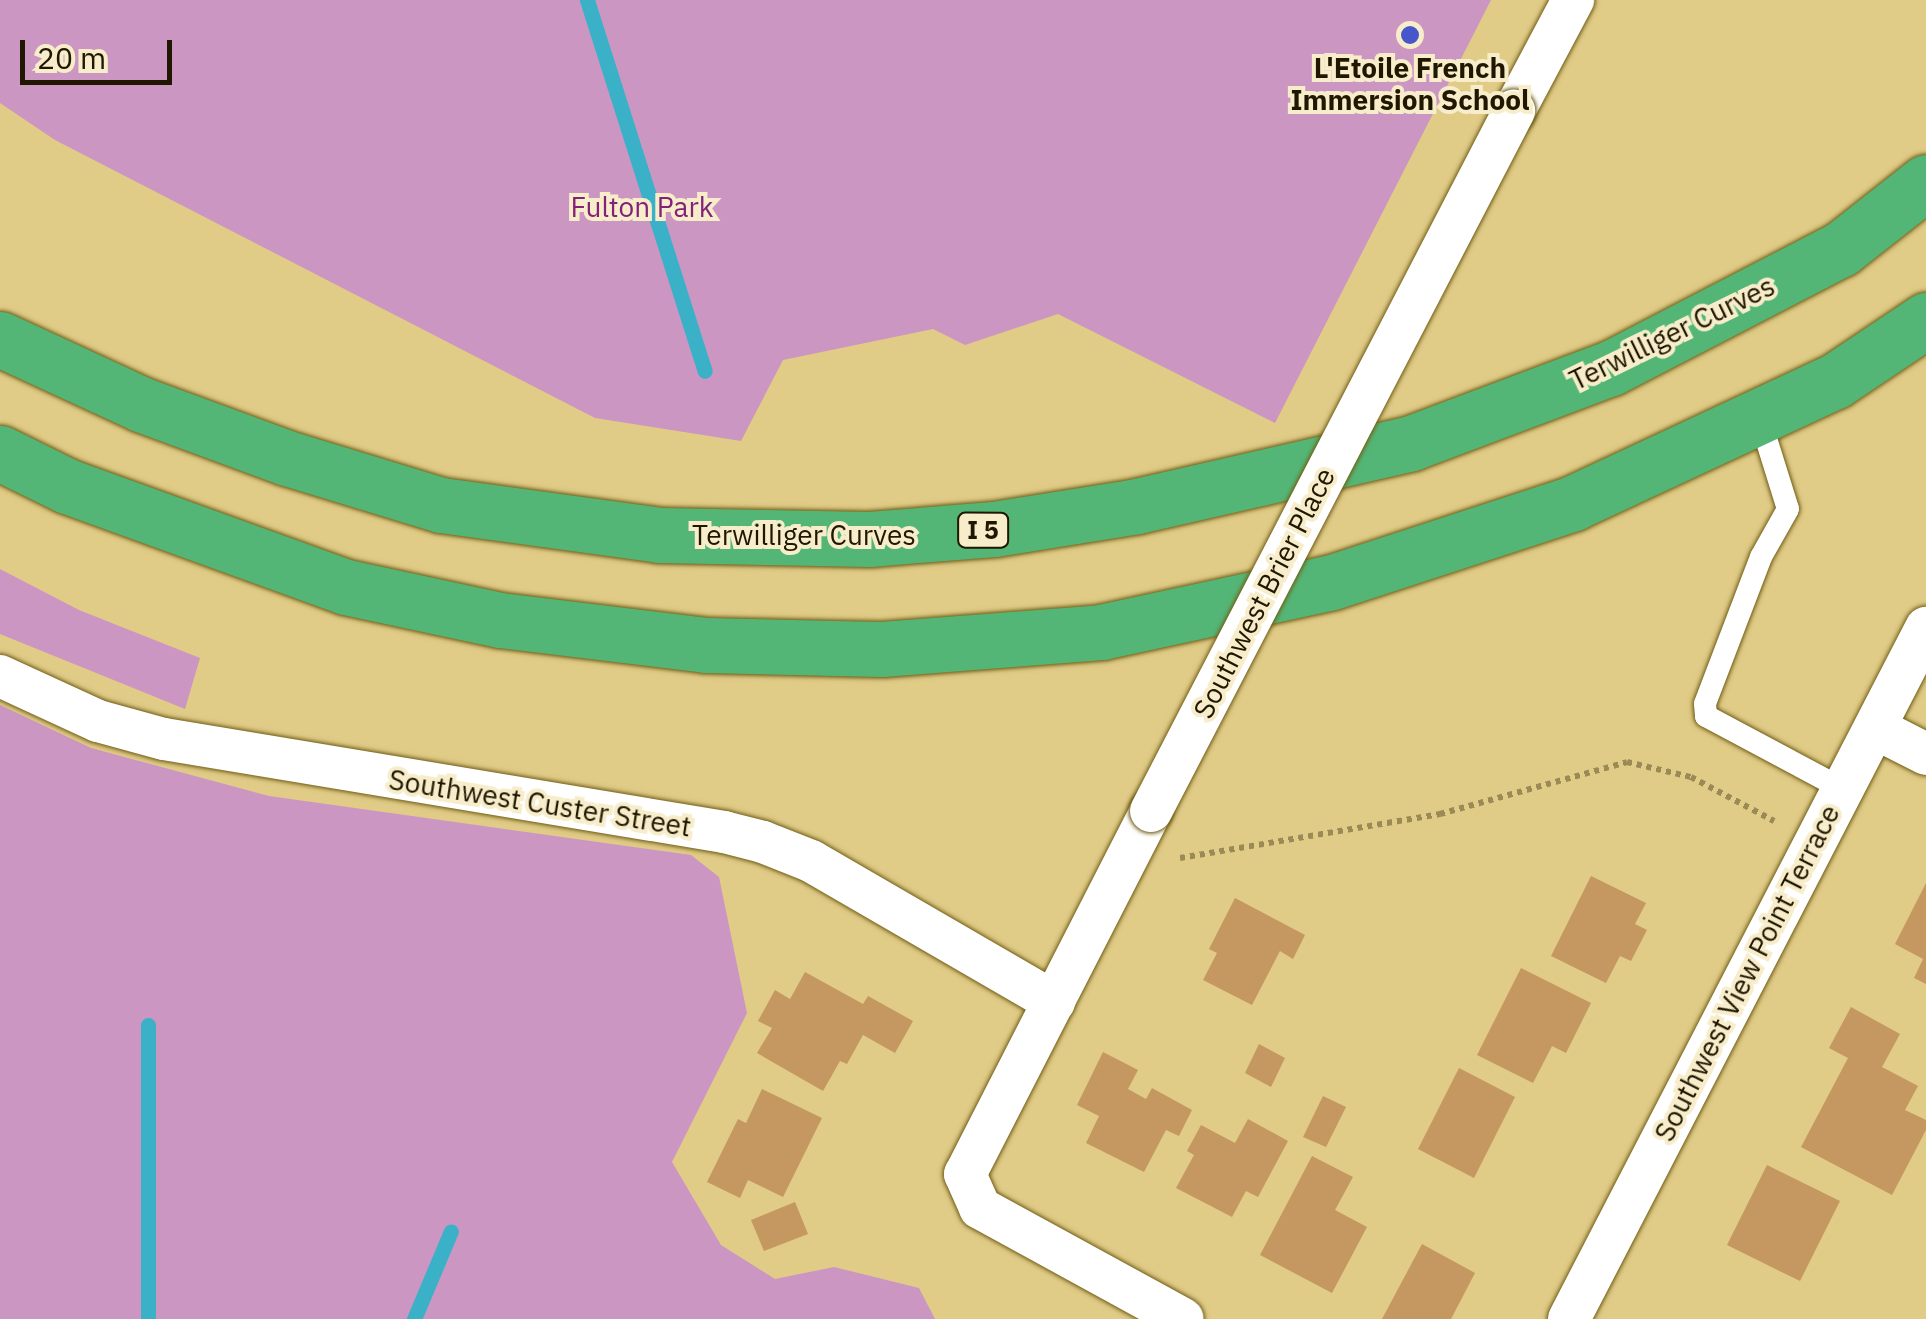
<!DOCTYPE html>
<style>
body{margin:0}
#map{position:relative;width:1926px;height:1319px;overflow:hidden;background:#e0cb87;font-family:"IBM Plex Sans",sans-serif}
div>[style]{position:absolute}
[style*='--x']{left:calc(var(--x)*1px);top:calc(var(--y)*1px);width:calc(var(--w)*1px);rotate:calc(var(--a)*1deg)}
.green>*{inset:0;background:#cc96c2}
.stream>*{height:15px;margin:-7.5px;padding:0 7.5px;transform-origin:7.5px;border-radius:7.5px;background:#3bb1c7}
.building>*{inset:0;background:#c49860}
.path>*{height:6px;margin-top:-3px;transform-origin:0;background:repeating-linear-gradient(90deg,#9a8a56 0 5px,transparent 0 10px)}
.roads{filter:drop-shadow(0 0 2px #705d14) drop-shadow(0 0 2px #705d14)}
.service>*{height:22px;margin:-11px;padding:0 11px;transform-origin:11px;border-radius:11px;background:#fff}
.minor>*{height:42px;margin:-21px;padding:0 21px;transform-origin:21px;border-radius:21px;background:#fff}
.motorway>*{height:55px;margin:-27.5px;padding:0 27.5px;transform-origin:27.5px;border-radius:27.5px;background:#54b676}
.bridges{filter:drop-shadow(0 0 2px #705d14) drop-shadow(0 0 2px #705d14)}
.minor-bridge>*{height:42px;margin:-21px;padding:0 21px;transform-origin:21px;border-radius:21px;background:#fff}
.dots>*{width:28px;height:28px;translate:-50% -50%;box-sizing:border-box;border:5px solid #f7edcb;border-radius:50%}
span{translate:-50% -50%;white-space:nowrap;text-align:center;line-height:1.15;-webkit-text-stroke:8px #f7edcb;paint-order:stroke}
.shield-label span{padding:2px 8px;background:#f7edcb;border:2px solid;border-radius:8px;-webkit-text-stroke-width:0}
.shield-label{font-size:25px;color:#1f1700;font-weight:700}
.poi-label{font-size:28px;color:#1f1700;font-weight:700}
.park-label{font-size:28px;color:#832278}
.street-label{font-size:28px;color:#1f1700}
.scale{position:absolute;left:20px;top:40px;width:152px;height:45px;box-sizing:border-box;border:5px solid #1f1700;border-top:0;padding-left:12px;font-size:30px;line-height:35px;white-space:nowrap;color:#1f1700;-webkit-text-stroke:8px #f7edcb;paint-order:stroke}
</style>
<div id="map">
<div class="green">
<i style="clip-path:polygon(0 0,1491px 0,1275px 423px,1058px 314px,965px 345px,933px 329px,783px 360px,741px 441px,595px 418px,55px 140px,0 103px)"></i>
<i style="clip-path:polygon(0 569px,79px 610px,200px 658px,185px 709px,0 634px)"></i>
<i style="clip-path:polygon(0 705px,91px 748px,269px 796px,691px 855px,719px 877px,747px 1013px,672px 1162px,721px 1245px,775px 1279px,834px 1267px,919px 1288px,935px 1319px,0 1319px)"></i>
</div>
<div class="stream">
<i style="--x:587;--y:0;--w:389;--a:72.4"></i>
<i style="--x:148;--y:1025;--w:294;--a:90"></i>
<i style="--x:414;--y:1319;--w:95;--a:-67.2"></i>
</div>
<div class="building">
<i style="clip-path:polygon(1591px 876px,1646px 903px,1635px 924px,1647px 930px,1631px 961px,1620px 956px,1606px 983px,1551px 956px)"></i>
<i style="clip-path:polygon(1926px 883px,1926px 984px,1914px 978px,1923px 959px,1895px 944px)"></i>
<i style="clip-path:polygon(1235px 898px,1305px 935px,1293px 959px,1280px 951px,1252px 1005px,1203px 980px,1217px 953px,1209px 949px)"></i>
<i style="clip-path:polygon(1521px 968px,1591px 1003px,1566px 1053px,1552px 1046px,1533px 1083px,1477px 1055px)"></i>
<i style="clip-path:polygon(805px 972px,863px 1004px,868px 996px,913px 1021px,895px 1053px,863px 1035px,847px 1064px,840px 1061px,823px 1091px,757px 1053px,772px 1028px,758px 1021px,775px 990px,790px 999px)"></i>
<i style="clip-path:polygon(1851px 1007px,1900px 1034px,1882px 1067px,1918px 1086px,1905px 1110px,1926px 1120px,1926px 1130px,1892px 1195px,1801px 1147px,1848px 1058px,1829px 1048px)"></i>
<i style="clip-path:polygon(1259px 1044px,1285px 1058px,1271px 1087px,1245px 1073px)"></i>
<i style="clip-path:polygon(1103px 1052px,1138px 1070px,1128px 1089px,1146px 1099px,1152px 1088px,1192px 1110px,1179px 1136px,1166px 1130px,1144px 1172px,1086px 1143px,1099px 1116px,1077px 1105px)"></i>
<i style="clip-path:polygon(1459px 1068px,1515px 1097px,1474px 1178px,1418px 1149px)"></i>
<i style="clip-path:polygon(762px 1089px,822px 1118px,783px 1197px,748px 1180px,740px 1198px,707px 1182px,738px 1119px,746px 1123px)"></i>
<i style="clip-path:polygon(1323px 1096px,1346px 1107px,1326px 1147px,1303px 1137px)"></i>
<i style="clip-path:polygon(1248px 1119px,1288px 1141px,1258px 1197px,1246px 1191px,1232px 1217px,1176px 1188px,1194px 1155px,1187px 1151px,1201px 1125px,1235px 1143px)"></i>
<i style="clip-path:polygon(1312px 1156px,1353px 1177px,1335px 1210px,1367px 1227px,1332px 1293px,1260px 1255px)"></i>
<i style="clip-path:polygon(1767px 1165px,1840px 1201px,1800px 1281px,1727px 1245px)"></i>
<i style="clip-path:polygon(795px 1202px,808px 1234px,764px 1251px,751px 1220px)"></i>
<i style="clip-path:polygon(1422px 1244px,1475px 1273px,1451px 1319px,1382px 1319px)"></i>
</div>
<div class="path">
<i style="--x:1180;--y:858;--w:264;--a:-9.6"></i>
<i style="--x:1440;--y:814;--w:194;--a:-15.5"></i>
<i style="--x:1627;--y:762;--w:66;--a:13.2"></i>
<i style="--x:1691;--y:777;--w:94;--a:27.9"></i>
</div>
<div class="roads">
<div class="service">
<i style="--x:1759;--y:416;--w:97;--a:72.7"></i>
<i style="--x:1788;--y:509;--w:55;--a:119.4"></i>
<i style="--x:1761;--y:557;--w:157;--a:110.9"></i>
<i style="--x:1705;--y:704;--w:12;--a:85"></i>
<i style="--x:1706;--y:716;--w:155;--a:28.1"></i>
</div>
<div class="minor">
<i style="--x:1514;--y:111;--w:126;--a:-62"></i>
<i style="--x:0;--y:676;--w:108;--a:24.7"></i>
<i style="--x:98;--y:721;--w:68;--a:15.3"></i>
<i style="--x:164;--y:739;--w:568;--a:9.43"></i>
<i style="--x:724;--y:832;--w:40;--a:14.4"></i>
<i style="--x:763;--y:842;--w:52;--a:21.6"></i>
<i style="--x:811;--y:861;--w:281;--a:30.1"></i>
<i style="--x:1875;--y:728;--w:57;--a:27"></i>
<i style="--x:1151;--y:811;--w:408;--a:117.1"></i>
<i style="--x:965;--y:1174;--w:37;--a:66"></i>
<i style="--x:980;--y:1208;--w:231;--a:28.7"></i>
<i style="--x:1569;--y:1319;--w:778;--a:-62.68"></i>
</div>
<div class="motorway">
<i style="--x:0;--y:339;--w:157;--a:24.8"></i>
<i style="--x:143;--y:405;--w:153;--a:20.2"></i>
<i style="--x:287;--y:458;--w:161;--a:17"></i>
<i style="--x:441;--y:505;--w:220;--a:7.8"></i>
<i style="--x:659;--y:535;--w:210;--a:1.1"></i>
<i style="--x:869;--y:539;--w:125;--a:-4.6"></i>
<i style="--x:994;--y:529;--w:145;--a:-9.1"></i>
<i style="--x:1137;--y:506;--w:281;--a:-12.9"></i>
<i style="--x:1411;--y:443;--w:214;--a:-20.6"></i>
<i style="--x:1611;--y:368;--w:259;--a:-27.4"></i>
<i style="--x:1841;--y:249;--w:108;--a:-38.2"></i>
<i style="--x:0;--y:453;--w:75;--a:26.2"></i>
<i style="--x:67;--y:486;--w:297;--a:19.9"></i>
<i style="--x:346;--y:587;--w:157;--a:12.1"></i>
<i style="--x:500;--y:620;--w:208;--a:6.9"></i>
<i style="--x:706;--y:645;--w:176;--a:1.3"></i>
<i style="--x:882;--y:649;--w:220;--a:-4.4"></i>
<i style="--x:1101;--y:632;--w:236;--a:-12.2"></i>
<i style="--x:1332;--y:582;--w:254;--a:-18.1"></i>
<i style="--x:1573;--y:503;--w:289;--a:-25"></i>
<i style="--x:1835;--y:381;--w:110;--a:-33.8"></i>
</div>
</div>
<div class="bridges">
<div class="minor-bridge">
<i style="--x:1151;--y:811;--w:789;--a:-62.59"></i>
</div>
</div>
<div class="dots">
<i style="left:1410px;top:35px;background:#4756ca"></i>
</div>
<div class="shield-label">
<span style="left:983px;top:530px">I 5</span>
</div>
<div class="poi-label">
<span style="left:1410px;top:84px">L'Etoile French<br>Immersion School</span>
</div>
<div class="park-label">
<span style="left:642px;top:207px">Fulton Park</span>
</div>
<div class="street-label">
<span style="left:1672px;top:333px;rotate:-26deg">Terwilliger Curves</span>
<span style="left:804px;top:535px">Terwilliger Curves</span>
<span style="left:1264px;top:593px;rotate:-63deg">Southwest Brier Place</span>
<span style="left:540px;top:803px;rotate:9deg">Southwest Custer Street</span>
<span style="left:1747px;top:973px;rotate:-63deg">Southwest View Point Terrace</span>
</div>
<div class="scale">20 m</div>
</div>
